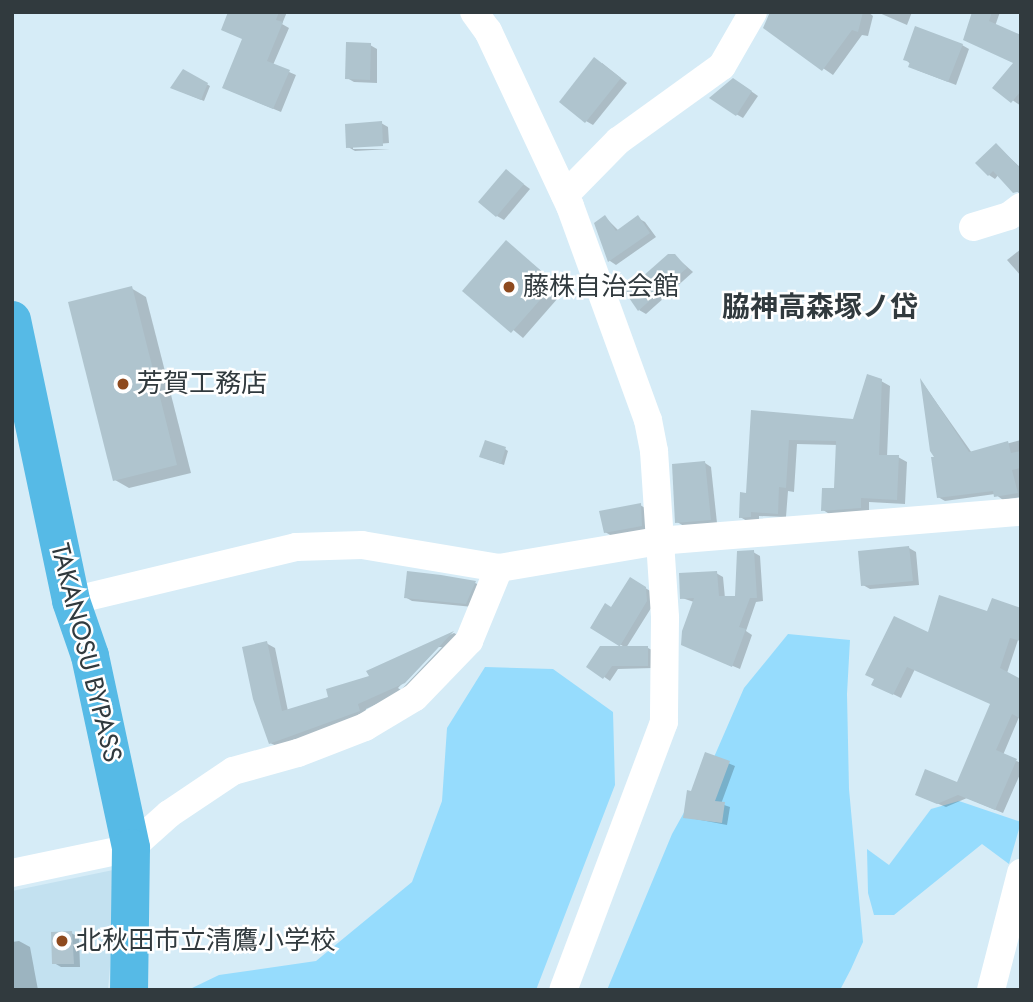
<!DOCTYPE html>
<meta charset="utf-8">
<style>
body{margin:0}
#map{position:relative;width:1033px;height:1002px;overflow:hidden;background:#d6ecf7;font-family:Jost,"Noto Sans JP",sans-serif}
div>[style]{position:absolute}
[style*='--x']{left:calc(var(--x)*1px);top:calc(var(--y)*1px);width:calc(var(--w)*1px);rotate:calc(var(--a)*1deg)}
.built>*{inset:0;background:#c3e1f0}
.green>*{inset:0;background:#96dcfd}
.shadow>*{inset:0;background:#0003}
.building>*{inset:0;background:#afc4ce}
.minor>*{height:28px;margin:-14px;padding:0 14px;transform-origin:14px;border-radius:14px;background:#fff}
.highway>*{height:38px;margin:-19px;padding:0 19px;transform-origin:19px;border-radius:19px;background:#56bae6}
.dots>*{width:19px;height:19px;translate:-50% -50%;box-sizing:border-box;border:4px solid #fff;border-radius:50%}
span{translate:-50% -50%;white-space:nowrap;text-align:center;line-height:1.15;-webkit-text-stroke:5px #fff;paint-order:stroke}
.poi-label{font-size:26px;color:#313a3e}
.left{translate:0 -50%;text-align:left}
.street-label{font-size:26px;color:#313a3e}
.neighbourhood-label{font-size:28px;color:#313a3e;font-weight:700}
.frame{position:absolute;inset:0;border:14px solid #313a3e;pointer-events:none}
</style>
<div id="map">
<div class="built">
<i style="clip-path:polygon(118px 869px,108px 990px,12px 990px,12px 891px)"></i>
</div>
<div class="green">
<i style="clip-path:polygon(788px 634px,850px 640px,847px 694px,849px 789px,863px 942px,851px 969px,840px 990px,607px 990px,672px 834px,711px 764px,744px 688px)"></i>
<i style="clip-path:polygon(485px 667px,553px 669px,613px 712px,615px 785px,536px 990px,188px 990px,219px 975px,316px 961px,412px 882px,442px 801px,447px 728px)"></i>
<i style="clip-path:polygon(959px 801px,1021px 822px,1009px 864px,982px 844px,894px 915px,874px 915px,868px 893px,867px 849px,889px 865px,931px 809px)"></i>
</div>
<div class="shadow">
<i style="clip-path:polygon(230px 12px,287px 12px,282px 24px,289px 28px,273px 65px,296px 75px,281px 112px,231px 91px,244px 39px)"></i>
<i style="clip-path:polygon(775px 12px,868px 12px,873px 16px,868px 36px,862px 35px,833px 75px,765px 28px)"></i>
<i style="clip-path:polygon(877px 12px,912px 12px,907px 25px)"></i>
<i style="clip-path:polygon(974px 12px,1000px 12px,994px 29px)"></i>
<i style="clip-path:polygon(370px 45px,377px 49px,377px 83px,354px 82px,347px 78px)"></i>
<i style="clip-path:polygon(962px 45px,969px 49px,956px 85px,917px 70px,905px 59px)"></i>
<i style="clip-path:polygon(602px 63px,627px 83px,593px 125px,586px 121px)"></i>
<i style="clip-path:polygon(183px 71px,210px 86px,204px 101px,175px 89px)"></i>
<i style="clip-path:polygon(1021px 79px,1021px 106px,995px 88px)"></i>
<i style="clip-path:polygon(741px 84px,758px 96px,743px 118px,736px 114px)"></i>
<i style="clip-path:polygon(381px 123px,388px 127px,389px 143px,353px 146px,353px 149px,390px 149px,355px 151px,348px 147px)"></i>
<i style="clip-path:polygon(996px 145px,1021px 168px,1021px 195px,999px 174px,995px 179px,989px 175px)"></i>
<i style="clip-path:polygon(506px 171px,530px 189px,504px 220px,497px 216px)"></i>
<i style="clip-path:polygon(605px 217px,619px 231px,638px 218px,645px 222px,656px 237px,616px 265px,610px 261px)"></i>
<i style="clip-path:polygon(506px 243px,565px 290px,523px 338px,465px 290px)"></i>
<i style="clip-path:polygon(1021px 249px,1021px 276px,1007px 260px)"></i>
<i style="clip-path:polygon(675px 256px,693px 272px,646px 314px,639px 310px)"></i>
<i style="clip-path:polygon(131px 288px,146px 297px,191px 473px,129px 488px,115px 480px)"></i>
<i style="clip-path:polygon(881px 381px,890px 386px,887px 457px,898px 457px,907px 462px,905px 504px,869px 502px,869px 512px,831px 515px,823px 510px,836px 490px,838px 445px,797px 444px,794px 492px,788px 491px,786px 517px,759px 516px,759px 521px,749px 522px,740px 517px,748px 494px,752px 412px,854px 421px)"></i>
<i style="clip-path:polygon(922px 382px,972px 453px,1021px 440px,1021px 497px,1003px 500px,995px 494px,945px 501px,938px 497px,937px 459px)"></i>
<i style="clip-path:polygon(505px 449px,508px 451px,504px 465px,484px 458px)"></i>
<i style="clip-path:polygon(705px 463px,711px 467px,717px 523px,684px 526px,677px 522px)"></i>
<i style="clip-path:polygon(640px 505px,647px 509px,649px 529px,612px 536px,605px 532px)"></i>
<i style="clip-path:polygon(909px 548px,916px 552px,919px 585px,870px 589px,863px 585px)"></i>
<i style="clip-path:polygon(753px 552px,760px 556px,763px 601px,756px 602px,746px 631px,752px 635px,740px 669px,690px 648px,694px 602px,682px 598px,716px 573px,723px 577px,725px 598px,736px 597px)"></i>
<i style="clip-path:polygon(630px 579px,652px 592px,653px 605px,626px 648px,648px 648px,654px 651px,653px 668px,618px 669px,610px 681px,589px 666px,626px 648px,592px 627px,612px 609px)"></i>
<i style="clip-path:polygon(475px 583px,482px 586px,473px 607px,412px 601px,405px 597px)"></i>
<i style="clip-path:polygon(1021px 610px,1021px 641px,1018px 640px,1007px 673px,1019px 717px,1003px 755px,1021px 763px,1021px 772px,1003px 813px,967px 798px,946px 807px,924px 798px,958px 784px,992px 704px,915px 669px,901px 698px,881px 688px,929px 634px,989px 613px)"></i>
<i style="clip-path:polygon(evenodd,454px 633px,461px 637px,414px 687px,366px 709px,365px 716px,279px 747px,270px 743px,266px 643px,275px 648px,288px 711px,331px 698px,371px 677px,369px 672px,454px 633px,437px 647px,442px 647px,401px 690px,398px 688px,437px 647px)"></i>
<i style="clip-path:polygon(706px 754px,735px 766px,721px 804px,730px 807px,727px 825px,685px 817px)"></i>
<i style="clip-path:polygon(71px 933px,79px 937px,80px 967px,61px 967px,54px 963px)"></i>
<i style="clip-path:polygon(19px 941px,30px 947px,38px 990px,12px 990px,12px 942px)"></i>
</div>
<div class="building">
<i style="clip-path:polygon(228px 12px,279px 12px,276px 20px,283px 22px,267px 61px,290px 70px,273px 109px,222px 88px,242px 39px,221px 30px)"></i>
<i style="clip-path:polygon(770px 12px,863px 12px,858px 32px,852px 30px,822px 71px,763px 28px)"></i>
<i style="clip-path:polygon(972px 12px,992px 12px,989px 21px,1021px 35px,1021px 91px,1011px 103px,992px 88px,1013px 63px,963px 40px)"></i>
<i style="clip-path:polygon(915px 26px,963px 44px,948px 82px,908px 67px,910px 62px,903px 60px)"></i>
<i style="clip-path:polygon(346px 42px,371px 43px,370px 80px,345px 79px)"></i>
<i style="clip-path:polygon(594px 57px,621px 78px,585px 123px,559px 102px)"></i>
<i style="clip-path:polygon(183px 69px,208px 83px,201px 100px,170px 88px)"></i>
<i style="clip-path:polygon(733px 78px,752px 91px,736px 116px,709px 98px)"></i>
<i style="clip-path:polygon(382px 121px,383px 146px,346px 148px,345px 124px)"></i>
<i style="clip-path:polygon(996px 143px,1021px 169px,1021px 191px,1013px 193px,993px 171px,988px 176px,975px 163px)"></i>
<i style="clip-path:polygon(506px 169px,524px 184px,496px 217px,478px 202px)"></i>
<i style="clip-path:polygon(605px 215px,616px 231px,638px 215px,650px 233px,608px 262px,594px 223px)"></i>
<i style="clip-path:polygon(506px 240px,555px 283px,511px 333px,462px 291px)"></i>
<i style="clip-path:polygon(668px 254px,675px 254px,687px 268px,638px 311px,625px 292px)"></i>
<i style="clip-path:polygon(132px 286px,177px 465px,113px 481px,68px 302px)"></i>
<i style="clip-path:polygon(867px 374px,882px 379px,879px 455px,899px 455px,897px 500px,861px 498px,861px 508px,821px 511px,822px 488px,834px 488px,836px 441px,789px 440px,786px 488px,779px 487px,778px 514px,751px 512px,751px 517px,739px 518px,740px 492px,746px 493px,751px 410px,853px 419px)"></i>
<i style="clip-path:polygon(920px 378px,969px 452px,1008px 441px,1011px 453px,1021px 451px,1021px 468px,1012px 470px,1018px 493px,994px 497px,993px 491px,937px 498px,931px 457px,934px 457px,930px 451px)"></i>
<i style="clip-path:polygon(485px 440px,506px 447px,501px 464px,479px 457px)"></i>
<i style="clip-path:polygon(705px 461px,711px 520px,675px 523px,672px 464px)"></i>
<i style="clip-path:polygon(641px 503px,642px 526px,604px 533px,599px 511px)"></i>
<i style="clip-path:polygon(909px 546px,913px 581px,861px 586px,858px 551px)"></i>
<i style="clip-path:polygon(754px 550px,757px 598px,750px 598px,739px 627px,746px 629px,732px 667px,681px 645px,682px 631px,694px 598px,680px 599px,679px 573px,717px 571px,719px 596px,735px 596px,737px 551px)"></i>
<i style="clip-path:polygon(407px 571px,441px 575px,476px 581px,466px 604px,404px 598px)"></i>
<i style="clip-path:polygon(630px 577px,646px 587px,647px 601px,620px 646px,648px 646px,648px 666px,612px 666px,603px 679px,586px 667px,600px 646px,619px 646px,590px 628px,605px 603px,611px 607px)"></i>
<i style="clip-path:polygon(939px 595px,987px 611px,992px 598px,1021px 608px,1021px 641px,1010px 638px,1000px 668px,1021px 679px,1021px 719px,1012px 714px,996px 750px,1017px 759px,995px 810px,958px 795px,937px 804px,915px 795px,925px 769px,957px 782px,990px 704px,907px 667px,893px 695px,871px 685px,874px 679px,865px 675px,894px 616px,928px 632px)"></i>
<i style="clip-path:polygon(454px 631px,405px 683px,358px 704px,360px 711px,269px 744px,253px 699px,242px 647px,267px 641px,282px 711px,328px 697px,326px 689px,369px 676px,366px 671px)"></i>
<i style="clip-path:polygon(705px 752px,730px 761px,715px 801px,725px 802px,722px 823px,683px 818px,687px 790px,691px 791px)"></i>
<i style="clip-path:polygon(72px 931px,74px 964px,52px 964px,51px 932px)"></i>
</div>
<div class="minor">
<i style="--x:474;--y:12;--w:24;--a:54"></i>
<i style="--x:488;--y:31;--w:193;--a:64.9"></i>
<i style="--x:570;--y:206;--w:228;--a:70"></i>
<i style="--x:648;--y:420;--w:32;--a:79"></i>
<i style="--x:654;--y:451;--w:167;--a:86.2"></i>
<i style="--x:665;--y:618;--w:104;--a:90.6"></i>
<i style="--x:664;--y:722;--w:286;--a:110.6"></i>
<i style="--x:565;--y:195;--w:76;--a:-45.5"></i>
<i style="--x:618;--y:141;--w:128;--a:-35.8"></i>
<i style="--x:722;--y:66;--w:62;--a:-60.1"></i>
<i style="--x:973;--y:227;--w:38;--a:-17"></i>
<i style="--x:1009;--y:216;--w:15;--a:-37"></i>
<i style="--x:71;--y:601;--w:231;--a:-13.5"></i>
<i style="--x:296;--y:547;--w:66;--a:-1.7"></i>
<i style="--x:362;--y:545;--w:139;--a:9.5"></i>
<i style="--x:499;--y:568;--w:161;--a:-9.6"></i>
<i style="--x:658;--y:541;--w:364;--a:-4.6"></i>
<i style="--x:12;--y:873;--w:122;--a:-11.9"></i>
<i style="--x:131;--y:848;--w:51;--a:-41.8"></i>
<i style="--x:169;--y:814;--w:77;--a:-33.9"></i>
<i style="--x:233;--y:771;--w:67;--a:-15.5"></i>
<i style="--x:298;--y:753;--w:72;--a:-21.2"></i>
<i style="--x:365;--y:727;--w:58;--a:-31"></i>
<i style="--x:415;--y:697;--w:78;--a:-46"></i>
<i style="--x:469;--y:641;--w:79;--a:-67.7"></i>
<i style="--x:991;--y:990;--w:121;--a:-75.6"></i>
</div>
<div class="highway">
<i style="--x:12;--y:320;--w:287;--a:78.1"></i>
<i style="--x:71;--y:601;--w:58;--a:70.9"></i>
<i style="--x:90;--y:656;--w:196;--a:77.9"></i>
<i style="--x:131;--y:848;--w:142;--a:90.8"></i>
</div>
<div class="dots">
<i style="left:509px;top:287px;background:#8e4a1e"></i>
<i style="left:123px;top:384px;background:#8e4a1e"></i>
<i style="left:62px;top:941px;background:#8e4a1e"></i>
</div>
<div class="poi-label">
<span class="left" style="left:523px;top:287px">藤株自治会館</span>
<span class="left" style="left:137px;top:384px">芳賀工務店</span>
<span class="left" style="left:76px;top:941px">北秋田市立清鷹小学校</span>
</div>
<div class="street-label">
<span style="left:86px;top:653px;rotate:76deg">TAKANOSU BYPASS</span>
</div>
<div class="neighbourhood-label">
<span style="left:820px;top:307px">脇神高森塚ノ岱</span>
</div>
<div class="frame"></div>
</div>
